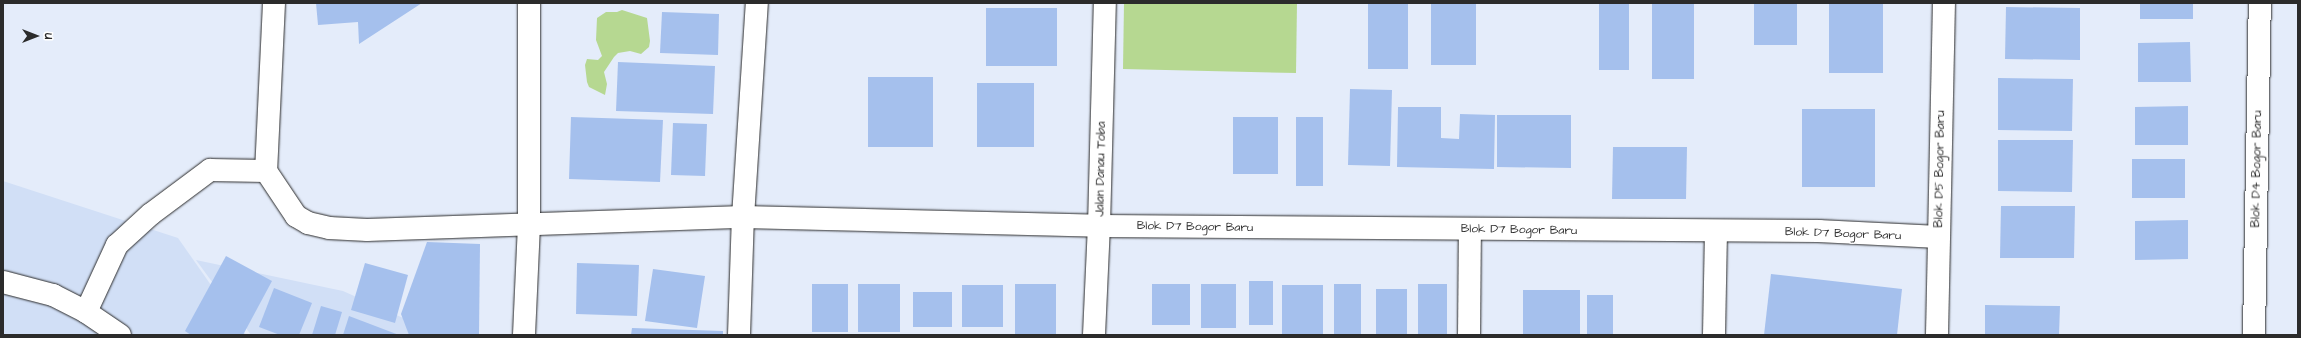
<!DOCTYPE html>
<style>
body{margin:0}
#map{position:relative;width:2301px;height:338px;overflow:hidden;background:#e4ecfa;font-family:"Architects Daughter",sans-serif}
div>[style]{position:absolute}
[style*='--x']{left:calc(var(--x)*1px);top:calc(var(--y)*1px);width:calc(var(--w)*1px);rotate:calc(var(--a)*1deg)}
.built>*{inset:0;background:#d1dff6}
.green>*{inset:0;background:#b6d891}
.building>*{inset:0;background:#a5c0ed}
.roads{filter:drop-shadow(0 0 1px #2b2b2b) drop-shadow(0 0 1px #2b2b2b)}
.minor>*{height:22px;margin:-11px;padding:0 11px;transform-origin:11px;border-radius:11px;background:#fff}
.tertiary>*{height:22px;margin:-11px;padding:0 11px;transform-origin:11px;border-radius:11px;background:#fff}
span{translate:-50% -50%;white-space:nowrap;text-align:center;line-height:1.15;-webkit-text-stroke:3px #fff;paint-order:stroke}
.street-label{font-size:12px;color:#2b2b2b}
.frame{position:absolute;inset:0;border:4px solid #2b2b2b;pointer-events:none}
.north{position:absolute;left:16px;top:16px;width:40px;height:40px;-webkit-text-stroke:3px #fff;paint-order:stroke;rotate:90deg;font-size:11px;font-weight:700;line-height:16px;text-align:center;color:#2b2b2b}
.north::after{content:'';display:block;margin:auto;width:14px;height:18px;background:#2b2b2b;clip-path:polygon(50% 0,100% 100%,50% 72%,0 100%)}
</style>
<div id="map">
<div class="built">
<i style="clip-path:polygon(3px 181px,178px 238px,246px 335px,3px 335px)"></i>
<i style="clip-path:polygon(196px 260px,343px 291px,441px 335px,251px 335px)"></i>
</div>
<div class="green">
<i style="clip-path:polygon(1124px 3px,1297px 3px,1296px 73px,1123px 69px)"></i>
<i style="clip-path:polygon(622px 10px,647px 18px,650px 41px,649px 47px,641px 54px,630px 51px,618px 53px,614px 57px,604px 72px,607px 84px,605px 95px,589px 87px,587px 82px,585px 65px,587px 59px,598px 60px,602px 56px,596px 40px,597px 18px,606px 12px,617px 12px)"></i>
</div>
<div class="building">
<i style="clip-path:polygon(316px 3px,422px 3px,359px 44px,358px 22px,318px 25px)"></i>
<i style="clip-path:polygon(1368px 3px,1408px 3px,1408px 69px,1368px 69px)"></i>
<i style="clip-path:polygon(1431px 3px,1476px 3px,1476px 65px,1431px 65px)"></i>
<i style="clip-path:polygon(1599px 3px,1629px 3px,1629px 70px,1599px 70px)"></i>
<i style="clip-path:polygon(1652px 3px,1694px 3px,1694px 79px,1652px 79px)"></i>
<i style="clip-path:polygon(1754px 3px,1797px 3px,1797px 45px,1754px 45px)"></i>
<i style="clip-path:polygon(1829px 3px,1883px 3px,1883px 73px,1829px 73px)"></i>
<i style="clip-path:polygon(2140px 3px,2193px 3px,2193px 19px,2140px 19px)"></i>
<i style="clip-path:polygon(2006px 7px,2080px 8px,2080px 60px,2005px 59px)"></i>
<i style="clip-path:polygon(986px 8px,1057px 8px,1057px 66px,986px 66px)"></i>
<i style="clip-path:polygon(662px 12px,719px 14px,718px 55px,660px 53px)"></i>
<i style="clip-path:polygon(2190px 42px,2191px 82px,2138px 82px,2138px 43px)"></i>
<i style="clip-path:polygon(618px 62px,715px 66px,713px 114px,616px 111px)"></i>
<i style="clip-path:polygon(868px 77px,933px 77px,933px 147px,868px 147px)"></i>
<i style="clip-path:polygon(1998px 78px,2073px 79px,2072px 131px,1998px 130px)"></i>
<i style="clip-path:polygon(977px 83px,1034px 83px,1034px 147px,977px 147px)"></i>
<i style="clip-path:polygon(1350px 89px,1392px 90px,1390px 166px,1348px 165px)"></i>
<i style="clip-path:polygon(2188px 106px,2188px 145px,2135px 145px,2135px 107px)"></i>
<i style="clip-path:polygon(1398px 107px,1441px 107px,1441px 138px,1459px 139px,1460px 114px,1495px 115px,1494px 169px,1397px 167px)"></i>
<i style="clip-path:polygon(1802px 109px,1875px 109px,1875px 187px,1802px 187px)"></i>
<i style="clip-path:polygon(1497px 115px,1571px 115px,1571px 168px,1497px 167px)"></i>
<i style="clip-path:polygon(571px 117px,663px 120px,660px 182px,569px 179px)"></i>
<i style="clip-path:polygon(1233px 117px,1278px 117px,1278px 174px,1233px 174px)"></i>
<i style="clip-path:polygon(1296px 117px,1323px 117px,1323px 186px,1296px 186px)"></i>
<i style="clip-path:polygon(673px 123px,707px 124px,705px 176px,671px 175px)"></i>
<i style="clip-path:polygon(1998px 140px,2073px 140px,2072px 192px,1998px 191px)"></i>
<i style="clip-path:polygon(1613px 147px,1687px 147px,1686px 199px,1612px 199px)"></i>
<i style="clip-path:polygon(2132px 159px,2185px 159px,2185px 198px,2132px 198px)"></i>
<i style="clip-path:polygon(2001px 206px,2075px 206px,2074px 258px,2000px 258px)"></i>
<i style="clip-path:polygon(2188px 220px,2188px 259px,2135px 260px,2135px 221px)"></i>
<i style="clip-path:polygon(427px 242px,480px 244px,479px 335px,409px 335px,401px 314px)"></i>
<i style="clip-path:polygon(226px 256px,272px 281px,243px 335px,191px 335px,185px 331px)"></i>
<i style="clip-path:polygon(365px 263px,408px 275px,395px 323px,351px 310px)"></i>
<i style="clip-path:polygon(577px 263px,639px 265px,637px 316px,576px 314px)"></i>
<i style="clip-path:polygon(653px 269px,705px 276px,697px 328px,645px 321px)"></i>
<i style="clip-path:polygon(1771px 274px,1902px 289px,1897px 335px,1764px 335px)"></i>
<i style="clip-path:polygon(1249px 281px,1273px 281px,1273px 325px,1249px 325px)"></i>
<i style="clip-path:polygon(812px 284px,848px 284px,848px 332px,812px 332px)"></i>
<i style="clip-path:polygon(858px 284px,900px 284px,900px 332px,858px 332px)"></i>
<i style="clip-path:polygon(1015px 284px,1056px 284px,1056px 335px,1015px 335px)"></i>
<i style="clip-path:polygon(1152px 284px,1190px 284px,1190px 325px,1152px 325px)"></i>
<i style="clip-path:polygon(1201px 284px,1236px 284px,1236px 328px,1201px 328px)"></i>
<i style="clip-path:polygon(1334px 284px,1361px 284px,1361px 335px,1334px 335px)"></i>
<i style="clip-path:polygon(1418px 284px,1447px 284px,1447px 335px,1418px 335px)"></i>
<i style="clip-path:polygon(962px 285px,1003px 285px,1003px 327px,962px 327px)"></i>
<i style="clip-path:polygon(1282px 285px,1323px 285px,1323px 334px,1282px 334px)"></i>
<i style="clip-path:polygon(274px 288px,312px 303px,299px 335px,280px 335px,259px 327px)"></i>
<i style="clip-path:polygon(1376px 289px,1407px 289px,1407px 335px,1376px 335px)"></i>
<i style="clip-path:polygon(1523px 290px,1580px 290px,1580px 335px,1523px 335px)"></i>
<i style="clip-path:polygon(913px 292px,952px 292px,952px 327px,913px 327px)"></i>
<i style="clip-path:polygon(1587px 295px,1613px 295px,1613px 335px,1587px 335px)"></i>
<i style="clip-path:polygon(1985px 305px,2060px 306px,2059px 335px,1985px 335px)"></i>
<i style="clip-path:polygon(321px 306px,342px 312px,335px 335px,312px 335px)"></i>
<i style="clip-path:polygon(349px 316px,399px 335px,343px 335px)"></i>
<i style="clip-path:polygon(632px 328px,723px 331px,723px 335px,631px 335px)"></i>
</div>
<div class="roads">
<div class="minor">
<i style="--x:274;--y:3;--w:168;--a:92.7"></i>
<i style="--x:266;--y:171;--w:54;--a:56.3"></i>
<i style="--x:296;--y:216;--w:14;--a:30"></i>
<i style="--x:308;--y:223;--w:22;--a:13"></i>
<i style="--x:329;--y:228;--w:38;--a:3"></i>
<i style="--x:367;--y:230;--w:376;--a:-2"></i>
<i style="--x:743;--y:217;--w:356;--a:1.4"></i>
<i style="--x:1099;--y:226;--w:720;--a:0.4"></i>
<i style="--x:1819;--y:231;--w:119;--a:2.9"></i>
<i style="--x:86;--y:312;--w:74;--a:-65.2"></i>
<i style="--x:117;--y:245;--w:46;--a:-42.4"></i>
<i style="--x:151;--y:214;--w:74;--a:-36.7"></i>
<i style="--x:210;--y:170;--w:56;--a:1"></i>
<i style="--x:524;--y:335;--w:111;--a:-87.4"></i>
<i style="--x:529;--y:224;--w:221;--a:-90"></i>
<i style="--x:739;--y:335;--w:118;--a:-88.1"></i>
<i style="--x:743;--y:217;--w:214;--a:-86.3"></i>
<i style="--x:1094;--y:335;--w:109;--a:-87.4"></i>
<i style="--x:1099;--y:226;--w:223;--a:-88.5"></i>
<i style="--x:1469;--y:335;--w:105;--a:-89.5"></i>
<i style="--x:1714;--y:335;--w:103;--a:-88.9"></i>
<i style="--x:1937;--y:335;--w:332;--a:-88.8"></i>
<i style="--x:2254;--y:335;--w:332;--a:-89"></i>
</div>
<div class="tertiary">
<i style="--x:3;--y:282;--w:52;--a:14.6"></i>
<i style="--x:53;--y:295;--w:37;--a:27"></i>
<i style="--x:86;--y:312;--w:41;--a:34.1"></i>
</div>
</div>
<div class="street-label">
<span style="left:1101px;top:169px;rotate:-89deg">Jalan Danau Toba</span>
<span style="left:1940px;top:169px;rotate:-89deg">Blok D5 Bogor Baru</span>
<span style="left:2257px;top:169px;rotate:-89deg">Blok D4 Bogor Baru</span>
<span style="left:1195px;top:227px;rotate:1deg">Blok D7 Bogor Baru</span>
<span style="left:1519px;top:230px;rotate:1deg">Blok D7 Bogor Baru</span>
<span style="left:1843px;top:234px;rotate:2deg">Blok D7 Bogor Baru</span>
</div>
<div class="frame"></div>
<div class="north">U</div>
</div>
